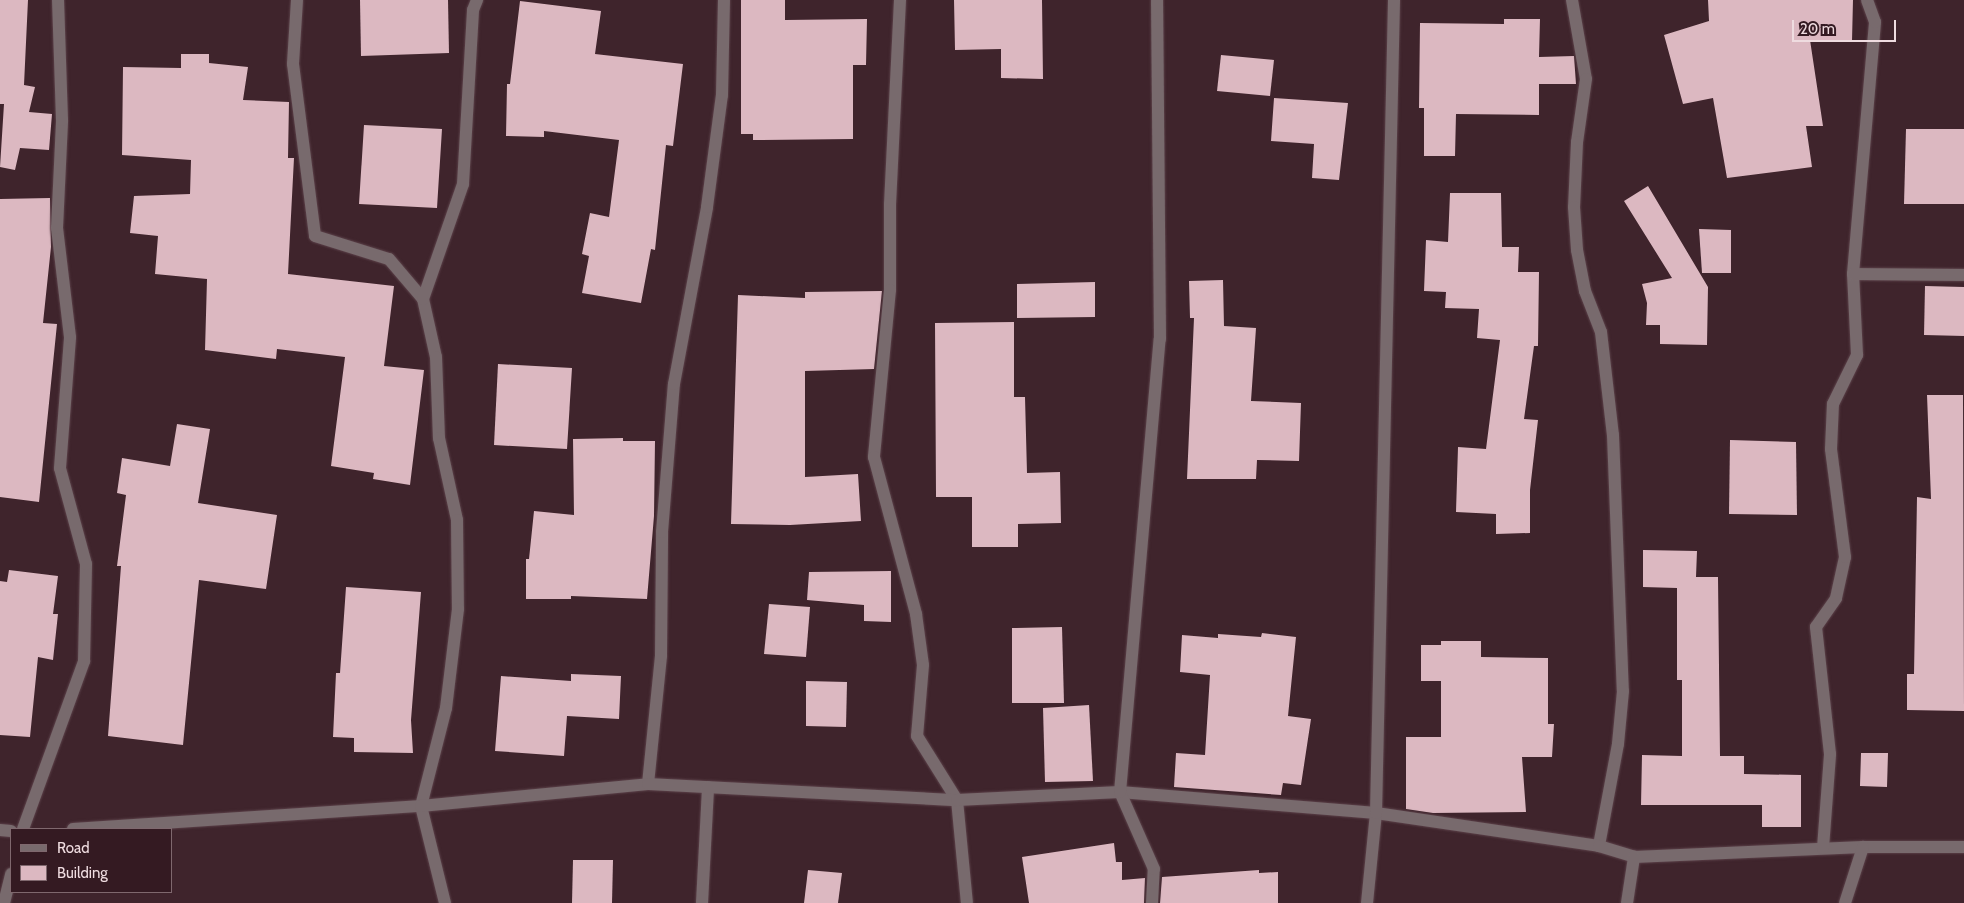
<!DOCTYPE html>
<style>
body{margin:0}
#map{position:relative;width:1964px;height:903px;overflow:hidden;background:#3f242c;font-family:Cabin,sans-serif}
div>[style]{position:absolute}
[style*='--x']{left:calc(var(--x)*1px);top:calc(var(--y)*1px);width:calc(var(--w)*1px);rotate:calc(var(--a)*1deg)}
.building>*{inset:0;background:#dcb8c1}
.roads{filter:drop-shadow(0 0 1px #5b4149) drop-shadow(0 0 1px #5b4149)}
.minor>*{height:12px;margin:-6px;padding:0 6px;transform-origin:6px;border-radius:6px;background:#786a6d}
span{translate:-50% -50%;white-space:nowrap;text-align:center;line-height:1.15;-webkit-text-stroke:5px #341a22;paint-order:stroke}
.legend{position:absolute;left:10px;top:828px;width:162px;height:65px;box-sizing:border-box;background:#341a22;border:1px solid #7f686e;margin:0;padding:6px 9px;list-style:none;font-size:15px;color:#efdce0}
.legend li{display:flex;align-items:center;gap:10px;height:25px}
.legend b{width:25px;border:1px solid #7f686e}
.scale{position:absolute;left:1792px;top:20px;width:104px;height:22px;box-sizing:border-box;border:2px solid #efdce0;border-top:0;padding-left:6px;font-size:15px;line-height:18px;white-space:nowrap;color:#efdce0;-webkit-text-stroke:4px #341a22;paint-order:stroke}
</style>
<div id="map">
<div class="building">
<i style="clip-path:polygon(0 0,28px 0,24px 85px,35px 87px,29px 112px,52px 114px,49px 150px,20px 148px,15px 170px,0 167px,4px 104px,0 104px)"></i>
<i style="clip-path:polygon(360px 0,448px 0,449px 53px,361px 56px)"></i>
<i style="clip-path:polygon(741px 0,785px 0,785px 20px,867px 19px,866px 65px,853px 65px,853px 139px,753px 140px,753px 134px,741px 134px)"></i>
<i style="clip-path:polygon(954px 0,1042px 0,1043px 79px,1001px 78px,1001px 49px,955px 50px)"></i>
<i style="clip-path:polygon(1708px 0,1853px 0,1852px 41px,1810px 40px,1823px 126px,1806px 126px,1812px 167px,1727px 178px,1713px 98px,1683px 104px,1664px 35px,1709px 21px)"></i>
<i style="clip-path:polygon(520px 1px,601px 11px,595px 54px,683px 64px,673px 146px,666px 145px,655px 250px,651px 249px,641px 303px,582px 293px,589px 256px,582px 254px,590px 213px,609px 217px,619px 140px,544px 131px,544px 137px,506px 136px,507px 84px,510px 84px)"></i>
<i style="clip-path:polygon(1504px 19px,1540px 19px,1539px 57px,1574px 56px,1576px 84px,1539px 84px,1539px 115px,1456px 114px,1455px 156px,1424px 156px,1424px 108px,1419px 108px,1420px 23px,1504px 24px)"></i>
<i style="clip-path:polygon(181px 54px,209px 54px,209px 63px,248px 67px,243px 100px,289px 102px,288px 158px,294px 158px,288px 274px,394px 286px,384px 366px,424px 370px,410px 485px,373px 479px,374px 473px,331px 466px,345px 357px,277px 349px,276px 359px,205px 350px,207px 279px,155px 274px,158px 236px,130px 233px,134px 196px,190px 194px,191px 160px,122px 155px,123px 67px,181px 68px)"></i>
<i style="clip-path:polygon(1221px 55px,1274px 60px,1270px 96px,1217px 91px)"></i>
<i style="clip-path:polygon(1274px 98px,1348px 103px,1339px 180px,1312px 178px,1314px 144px,1271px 141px)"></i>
<i style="clip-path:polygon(364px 125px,442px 129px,437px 208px,359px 204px)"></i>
<i style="clip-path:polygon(1906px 129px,1964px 129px,1964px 204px,1904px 204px)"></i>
<i style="clip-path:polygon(1648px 186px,1708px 287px,1707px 345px,1660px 344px,1660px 325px,1646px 325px,1647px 303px,1642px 284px,1672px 278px,1624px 201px)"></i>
<i style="clip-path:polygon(1450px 193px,1501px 193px,1502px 247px,1519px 247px,1518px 272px,1539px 272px,1538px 346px,1534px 346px,1524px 419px,1538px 420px,1530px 490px,1530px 533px,1496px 534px,1496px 514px,1456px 512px,1458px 447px,1486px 449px,1500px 340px,1477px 338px,1479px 309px,1445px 308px,1446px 292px,1424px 291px,1426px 240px,1448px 242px)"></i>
<i style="clip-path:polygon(50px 198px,51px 247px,43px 323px,57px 324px,39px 502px,0 497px,0 199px)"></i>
<i style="clip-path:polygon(1699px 229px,1731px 230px,1731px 273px,1702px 273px)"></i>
<i style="clip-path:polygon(1223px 280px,1224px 326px,1256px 328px,1251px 401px,1301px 403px,1299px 461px,1257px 460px,1256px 479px,1187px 479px,1194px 318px,1190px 318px,1189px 281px)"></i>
<i style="clip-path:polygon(1095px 282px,1095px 317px,1017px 318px,1017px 284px)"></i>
<i style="clip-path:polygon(1925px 286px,1964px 287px,1964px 336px,1924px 335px)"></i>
<i style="clip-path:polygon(882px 291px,874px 369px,805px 371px,805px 477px,858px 474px,861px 521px,790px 525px,731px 524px,738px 295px,805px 298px,805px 292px)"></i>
<i style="clip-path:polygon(1014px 322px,1014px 397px,1025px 397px,1027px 473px,1060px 472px,1061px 523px,1018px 524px,1018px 547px,972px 547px,972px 497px,936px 497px,935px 323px)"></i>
<i style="clip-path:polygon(498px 364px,572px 368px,567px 449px,494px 445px)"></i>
<i style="clip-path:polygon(1927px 395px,1963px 395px,1964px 711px,1907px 710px,1907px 674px,1914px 674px,1917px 497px,1931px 499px)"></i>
<i style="clip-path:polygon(177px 424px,210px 429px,198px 503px,277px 515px,266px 589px,199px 580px,183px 745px,108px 736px,121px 566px,117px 566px,126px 495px,117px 493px,122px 458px,170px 466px)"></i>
<i style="clip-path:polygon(623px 438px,623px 441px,655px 441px,654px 516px,647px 599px,571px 596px,571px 599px,526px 599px,526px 559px,529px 559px,534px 511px,574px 515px,573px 439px)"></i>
<i style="clip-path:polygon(1730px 440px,1796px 442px,1797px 515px,1729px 514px)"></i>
<i style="clip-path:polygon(1643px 550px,1697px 551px,1696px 577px,1718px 577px,1720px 756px,1744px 756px,1744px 774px,1801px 775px,1801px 827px,1762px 827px,1762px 805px,1641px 805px,1642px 755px,1682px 756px,1682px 680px,1677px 680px,1677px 588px,1643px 587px)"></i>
<i style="clip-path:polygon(9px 570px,58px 576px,53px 614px,58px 614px,53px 660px,38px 657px,30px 737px,0 735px,0 581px,7px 582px)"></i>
<i style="clip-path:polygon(891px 571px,891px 622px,864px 621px,864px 605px,807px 600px,809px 572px)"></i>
<i style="clip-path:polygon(346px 587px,421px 592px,411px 720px,413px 753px,354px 752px,354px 738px,333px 737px,336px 673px,340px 673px)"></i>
<i style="clip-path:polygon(769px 604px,810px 607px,806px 657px,764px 654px)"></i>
<i style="clip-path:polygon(1062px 627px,1064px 703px,1012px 703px,1012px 628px)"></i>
<i style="clip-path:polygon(1262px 633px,1296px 637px,1288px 716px,1311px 719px,1301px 785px,1283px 783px,1281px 795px,1174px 787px,1176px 753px,1205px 755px,1210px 675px,1180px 672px,1182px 635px,1218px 638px,1218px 634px,1261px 637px)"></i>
<i style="clip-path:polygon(1441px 641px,1481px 641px,1481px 657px,1548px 658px,1548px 724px,1554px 724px,1552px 757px,1522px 757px,1526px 812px,1433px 813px,1406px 809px,1406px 737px,1441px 737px,1441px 681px,1421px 681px,1421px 645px,1441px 645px)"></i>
<i style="clip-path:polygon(571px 674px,621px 676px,619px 719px,567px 716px,564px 756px,495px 751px,501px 676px,571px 681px)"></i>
<i style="clip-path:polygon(806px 681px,847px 682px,846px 727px,806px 726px)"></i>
<i style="clip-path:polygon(1089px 705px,1093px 781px,1045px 782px,1043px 708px)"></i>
<i style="clip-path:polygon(1861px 753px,1888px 753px,1887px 787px,1860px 786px)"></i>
<i style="clip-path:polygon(1114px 843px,1116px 862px,1122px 862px,1122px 880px,1145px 878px,1144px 903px,1029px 903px,1022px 857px)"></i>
<i style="clip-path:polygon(573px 860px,613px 860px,612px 903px,572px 903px)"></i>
<i style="clip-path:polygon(808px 870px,842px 873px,838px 903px,804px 903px)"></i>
<i style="clip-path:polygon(1259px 870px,1259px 873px,1278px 872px,1278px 903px,1160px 903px,1162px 877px)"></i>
</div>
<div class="roads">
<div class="minor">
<i style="--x:297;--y:0;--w:64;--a:93.6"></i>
<i style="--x:293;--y:64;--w:173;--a:82.7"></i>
<i style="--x:315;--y:236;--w:77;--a:17.3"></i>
<i style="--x:389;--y:259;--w:52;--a:49.6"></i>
<i style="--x:423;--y:299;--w:59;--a:77.4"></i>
<i style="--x:436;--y:357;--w:81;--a:87.9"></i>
<i style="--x:439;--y:438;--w:84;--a:77.6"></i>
<i style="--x:457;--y:520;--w:89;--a:89.4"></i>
<i style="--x:458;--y:609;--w:100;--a:96.9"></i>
<i style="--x:446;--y:708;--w:101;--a:104.3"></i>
<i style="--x:421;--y:806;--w:100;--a:76.1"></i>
<i style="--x:900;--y:0;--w:204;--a:92.8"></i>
<i style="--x:890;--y:204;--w:86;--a:90"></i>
<i style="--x:890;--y:290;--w:168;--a:95.5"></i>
<i style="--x:874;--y:457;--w:163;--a:75"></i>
<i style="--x:916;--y:614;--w:51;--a:82.2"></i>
<i style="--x:923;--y:665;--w:71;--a:94.8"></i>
<i style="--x:917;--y:736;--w:75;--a:58"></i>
<i style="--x:957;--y:800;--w:103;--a:84.5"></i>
<i style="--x:1572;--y:0;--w:80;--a:80"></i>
<i style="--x:1586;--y:79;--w:64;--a:98.1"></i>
<i style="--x:1577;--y:142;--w:65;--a:92.6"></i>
<i style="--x:1574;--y:207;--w:43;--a:86"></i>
<i style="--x:1577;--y:250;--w:42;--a:79"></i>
<i style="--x:1585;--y:291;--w:44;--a:68.7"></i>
<i style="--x:1601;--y:332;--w:104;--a:83.4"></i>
<i style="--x:1613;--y:435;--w:256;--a:87.8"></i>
<i style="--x:1623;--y:691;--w:53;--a:95.4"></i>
<i style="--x:1618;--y:744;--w:104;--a:100.6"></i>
<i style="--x:1853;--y:274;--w:253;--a:-85"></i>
<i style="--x:1875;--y:22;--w:23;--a:-110"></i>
<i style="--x:423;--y:299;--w:122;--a:-70.8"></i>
<i style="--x:463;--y:184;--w:174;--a:-86.7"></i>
<i style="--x:473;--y:10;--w:11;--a:-68"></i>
<i style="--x:648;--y:784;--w:129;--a:-84.2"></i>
<i style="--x:661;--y:656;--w:124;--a:-89.5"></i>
<i style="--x:662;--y:532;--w:148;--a:-85.4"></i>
<i style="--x:674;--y:384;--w:180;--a:-79.4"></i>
<i style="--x:707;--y:207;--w:113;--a:-82.4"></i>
<i style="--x:722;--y:95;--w:95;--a:-88.8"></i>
<i style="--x:23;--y:829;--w:179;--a:-70"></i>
<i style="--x:84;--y:661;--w:97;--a:-88.8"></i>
<i style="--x:86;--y:564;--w:99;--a:-105.2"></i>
<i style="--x:60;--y:468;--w:131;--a:-85.6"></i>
<i style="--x:70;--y:337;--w:110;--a:-96.8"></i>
<i style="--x:57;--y:228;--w:108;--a:-87.3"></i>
<i style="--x:62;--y:120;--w:120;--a:-91.9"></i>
<i style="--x:73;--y:829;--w:349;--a:-3.8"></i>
<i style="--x:421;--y:806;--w:228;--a:-5.5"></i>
<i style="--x:648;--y:784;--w:309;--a:3"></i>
<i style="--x:957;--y:800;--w:163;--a:-2.8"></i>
<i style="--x:1120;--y:792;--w:257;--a:4.7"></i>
<i style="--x:1376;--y:813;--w:225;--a:8.4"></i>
<i style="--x:1599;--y:846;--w:37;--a:17"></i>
<i style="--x:1634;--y:857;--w:229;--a:-2.5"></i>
<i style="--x:1863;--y:847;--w:101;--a:0"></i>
<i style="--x:0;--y:830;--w:11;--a:5"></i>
<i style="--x:1823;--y:848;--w:94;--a:-85.7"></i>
<i style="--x:1830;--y:754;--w:128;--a:-96.3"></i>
<i style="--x:1816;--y:627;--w:35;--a:-55"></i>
<i style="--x:1836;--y:598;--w:42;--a:-77.6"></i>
<i style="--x:1845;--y:557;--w:109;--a:-97.4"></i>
<i style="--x:1831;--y:449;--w:45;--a:-87.5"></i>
<i style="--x:1833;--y:404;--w:55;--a:-63.9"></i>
<i style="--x:1857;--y:355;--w:81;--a:-92.8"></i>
<i style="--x:1853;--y:274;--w:111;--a:0.5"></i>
<i style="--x:4;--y:903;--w:30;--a:-76"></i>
<i style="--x:702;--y:903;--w:116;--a:-87"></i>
<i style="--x:1152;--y:903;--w:34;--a:-87"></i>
<i style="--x:1154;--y:869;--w:84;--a:-113.8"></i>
<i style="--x:1120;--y:792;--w:455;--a:-85"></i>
<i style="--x:1160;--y:339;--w:339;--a:-90.5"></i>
<i style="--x:1367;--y:903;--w:90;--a:-84.3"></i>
<i style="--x:1376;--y:813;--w:813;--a:-88.73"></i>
<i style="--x:1627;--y:903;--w:47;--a:-81.3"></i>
<i style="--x:1845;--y:903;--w:59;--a:-72.2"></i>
</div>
</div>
<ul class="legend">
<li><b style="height:6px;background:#786a6d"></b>Road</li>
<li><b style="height:14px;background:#dcb8c1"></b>Building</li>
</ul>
<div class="scale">20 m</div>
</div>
